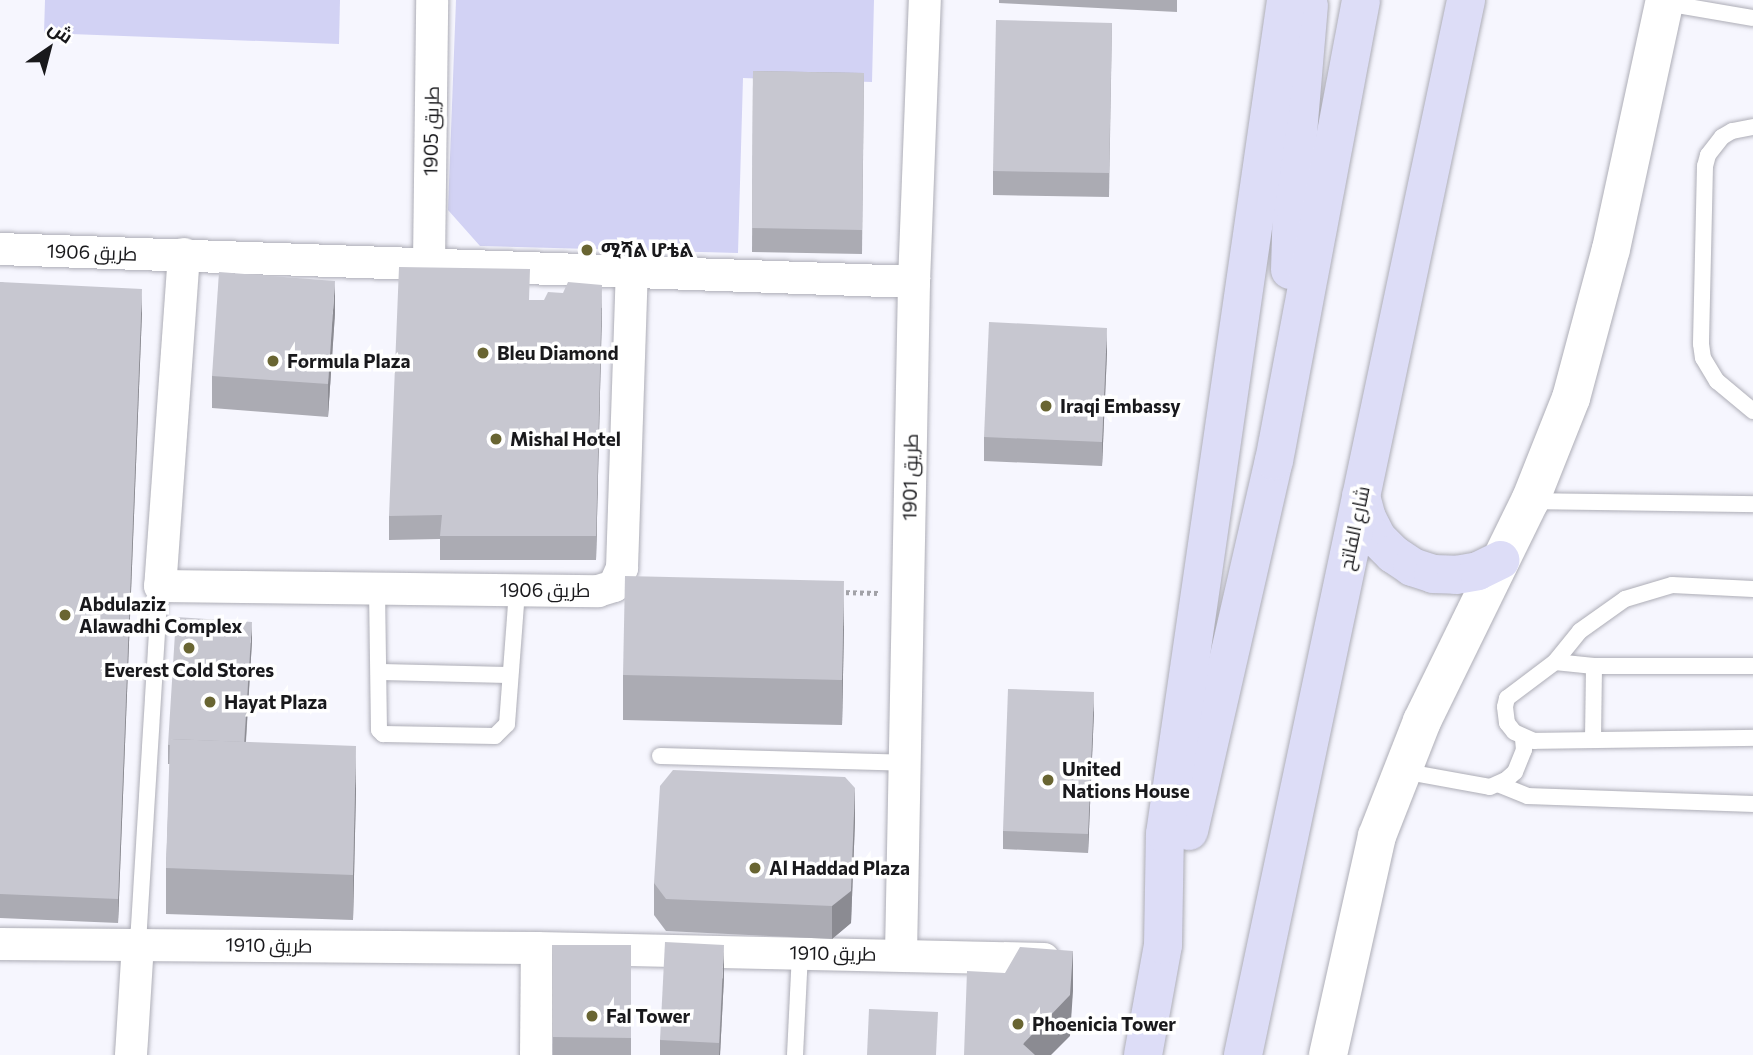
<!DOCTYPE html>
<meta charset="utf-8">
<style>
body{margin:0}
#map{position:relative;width:1753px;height:1055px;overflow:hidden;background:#f6f6fe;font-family:Commissioner,Cairo,"Noto Sans Ethiopic",sans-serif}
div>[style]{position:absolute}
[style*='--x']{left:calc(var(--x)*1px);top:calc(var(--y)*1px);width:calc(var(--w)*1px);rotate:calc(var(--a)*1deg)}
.green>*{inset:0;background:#d2d2f4}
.path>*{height:4.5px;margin-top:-2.25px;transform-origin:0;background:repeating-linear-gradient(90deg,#a2a2a8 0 3.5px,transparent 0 7px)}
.roads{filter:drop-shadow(0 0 2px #adadb6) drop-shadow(0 0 2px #adadb6)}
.service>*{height:16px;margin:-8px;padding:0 8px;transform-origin:8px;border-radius:8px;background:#fff}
.minor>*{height:32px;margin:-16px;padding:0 16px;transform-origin:16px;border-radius:16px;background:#fff}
.tertiary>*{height:38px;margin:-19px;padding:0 19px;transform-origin:19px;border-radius:19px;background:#fff}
.primary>*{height:38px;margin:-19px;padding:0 19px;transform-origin:19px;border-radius:19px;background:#ddddf7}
.wall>*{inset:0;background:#ababb3}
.shaded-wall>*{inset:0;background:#8b8b92}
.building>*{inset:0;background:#c7c7d0}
.dots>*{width:19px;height:19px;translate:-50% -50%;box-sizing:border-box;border:4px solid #fff;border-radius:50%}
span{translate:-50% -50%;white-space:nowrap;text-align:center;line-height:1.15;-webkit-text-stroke:7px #fff;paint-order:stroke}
.street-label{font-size:19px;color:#19191c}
.poi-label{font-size:19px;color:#19191c;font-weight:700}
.left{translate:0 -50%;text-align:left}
.north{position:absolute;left:14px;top:14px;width:70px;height:70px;-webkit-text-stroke:5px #fff;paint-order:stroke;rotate:35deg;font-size:19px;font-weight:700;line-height:28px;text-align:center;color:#19191c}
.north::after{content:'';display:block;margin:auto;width:24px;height:32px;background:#19191c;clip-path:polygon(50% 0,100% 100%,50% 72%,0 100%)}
</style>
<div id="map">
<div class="green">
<i style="clip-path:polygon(45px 0,340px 0,339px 44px,44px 33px)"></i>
<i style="clip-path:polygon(456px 0,874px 0,872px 82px,743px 78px,738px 253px,480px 246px,448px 210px)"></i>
</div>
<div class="path">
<i style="--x:839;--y:592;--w:40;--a:1.4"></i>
</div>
<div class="roads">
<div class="service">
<i style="--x:1665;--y:3;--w:89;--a:9.7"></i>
<i style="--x:1753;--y:127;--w:21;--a:169"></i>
<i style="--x:1732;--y:131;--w:12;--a:149"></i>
<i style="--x:1722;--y:137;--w:23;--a:128"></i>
<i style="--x:1708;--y:155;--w:11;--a:105"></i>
<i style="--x:1705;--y:166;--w:178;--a:91.3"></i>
<i style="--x:1701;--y:344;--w:14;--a:82"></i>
<i style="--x:1703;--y:358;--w:27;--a:59"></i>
<i style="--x:1717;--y:381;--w:47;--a:39.8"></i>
<i style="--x:1532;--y:501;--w:221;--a:0.8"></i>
<i style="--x:377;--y:589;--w:141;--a:89.2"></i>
<i style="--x:379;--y:730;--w:6;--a:45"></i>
<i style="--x:383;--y:734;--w:112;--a:1"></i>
<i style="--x:495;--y:736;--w:17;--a:-45"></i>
<i style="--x:507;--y:724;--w:134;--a:-85.7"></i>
<i style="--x:1753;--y:589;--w:81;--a:-177.2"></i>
<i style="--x:1672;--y:585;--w:49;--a:163.4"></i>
<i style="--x:1625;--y:599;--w:55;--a:144.6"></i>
<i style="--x:1580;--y:631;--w:40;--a:129"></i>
<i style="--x:1555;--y:662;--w:60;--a:143.1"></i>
<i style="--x:1507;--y:698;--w:9;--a:103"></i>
<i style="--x:1505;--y:707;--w:16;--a:83"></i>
<i style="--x:1507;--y:723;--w:11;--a:52"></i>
<i style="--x:1514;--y:732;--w:22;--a:24"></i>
<i style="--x:1534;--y:741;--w:219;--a:-0.8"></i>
<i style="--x:1555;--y:662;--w:39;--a:6"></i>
<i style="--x:1594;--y:666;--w:159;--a:0"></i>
<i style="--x:379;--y:672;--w:131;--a:1.3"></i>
<i style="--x:1593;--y:739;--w:73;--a:-89.2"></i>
<i style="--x:660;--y:756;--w:246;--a:1.6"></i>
<i style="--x:1402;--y:771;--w:89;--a:10.3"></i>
<i style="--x:1490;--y:787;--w:17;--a:-24"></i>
<i style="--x:1506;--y:780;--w:12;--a:-42"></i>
<i style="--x:1515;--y:772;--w:24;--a:-68"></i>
<i style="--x:1524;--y:750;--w:12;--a:-95"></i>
<i style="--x:1498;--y:784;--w:32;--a:22"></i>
<i style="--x:1528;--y:796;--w:225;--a:2"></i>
<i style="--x:138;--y:943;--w:358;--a:-86.5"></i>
<i style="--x:795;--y:1055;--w:102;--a:-87.2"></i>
</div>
<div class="minor">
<i style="--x:0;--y:249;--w:915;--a:2.07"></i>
<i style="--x:184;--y:254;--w:333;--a:94.1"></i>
<i style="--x:160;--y:586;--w:438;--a:0.7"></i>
<i style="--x:598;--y:591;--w:17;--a:-17"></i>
<i style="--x:614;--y:586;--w:20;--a:-66"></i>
<i style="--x:622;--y:568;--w:294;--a:-88.1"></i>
<i style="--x:429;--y:263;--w:263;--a:-89.3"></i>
<i style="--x:0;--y:944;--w:537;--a:0.43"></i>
<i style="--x:537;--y:948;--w:507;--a:1.24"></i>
<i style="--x:901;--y:954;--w:672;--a:-88.89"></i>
<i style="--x:914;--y:282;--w:282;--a:-87.8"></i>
<i style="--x:131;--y:1055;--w:112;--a:-86.4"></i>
<i style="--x:536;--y:1055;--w:107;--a:-89.5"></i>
</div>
<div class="tertiary">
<i style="--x:1328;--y:1055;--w:224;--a:-77.4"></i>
<i style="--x:1377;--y:836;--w:123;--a:-68.6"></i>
<i style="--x:1422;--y:721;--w:245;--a:-63.9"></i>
<i style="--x:1530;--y:501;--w:111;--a:-68.3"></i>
<i style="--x:1571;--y:398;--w:154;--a:-75"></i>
<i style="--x:1611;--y:249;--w:255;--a:-77.8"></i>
</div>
<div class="primary">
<i style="--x:1290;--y:270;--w:67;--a:-88.3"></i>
<i style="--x:1292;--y:203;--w:198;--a:-85.1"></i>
<i style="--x:1361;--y:496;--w:23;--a:75"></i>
<i style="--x:1367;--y:518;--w:22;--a:63"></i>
<i style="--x:1377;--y:538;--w:23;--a:45"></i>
<i style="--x:1393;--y:554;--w:23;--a:34"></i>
<i style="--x:1412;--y:567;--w:22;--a:18"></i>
<i style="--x:1433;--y:574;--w:23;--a:2"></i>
<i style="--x:1456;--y:575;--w:22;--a:-10"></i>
<i style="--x:1478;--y:571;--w:25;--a:-26"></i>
<i style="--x:1189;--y:831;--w:380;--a:-77.1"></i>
<i style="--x:1274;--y:461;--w:469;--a:-79.3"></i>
<i style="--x:1143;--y:1055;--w:112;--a:-79.7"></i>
<i style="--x:1163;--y:945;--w:111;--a:-89"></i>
<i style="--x:1165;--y:834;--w:843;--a:-81.74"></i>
<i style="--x:1243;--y:1055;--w:1078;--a:-78.06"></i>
</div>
</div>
<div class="wall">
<i style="clip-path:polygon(999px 0,1177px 0,1177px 12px,999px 3px)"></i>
<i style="clip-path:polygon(1112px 23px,1109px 197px,993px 195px,993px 171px)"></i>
<i style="clip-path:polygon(753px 71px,864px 73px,862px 254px,752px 252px)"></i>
<i style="clip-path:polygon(0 282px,142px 312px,118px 923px,0 918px)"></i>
<i style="clip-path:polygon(530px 300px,602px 308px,596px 560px,440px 560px,440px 539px,389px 540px,389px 516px)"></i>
<i style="clip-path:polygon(335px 313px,328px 417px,212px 408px,212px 376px)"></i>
<i style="clip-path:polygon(1107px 352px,1102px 466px,984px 461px,984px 437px)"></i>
<i style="clip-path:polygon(844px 626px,842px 725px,623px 720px,623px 675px)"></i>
<i style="clip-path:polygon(252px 641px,246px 742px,356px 791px,353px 920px,166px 914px,166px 868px,170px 764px,168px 764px,168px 745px)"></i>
<i style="clip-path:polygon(1094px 711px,1088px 853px,1003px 849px,1003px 831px)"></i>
<i style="clip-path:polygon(855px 821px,851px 923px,832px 939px,666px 931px,654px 915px,654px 883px)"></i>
<i style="clip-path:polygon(552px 945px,631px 945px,631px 1055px,553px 1055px)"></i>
<i style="clip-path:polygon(724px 977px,720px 1055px,660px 1055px,660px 1040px)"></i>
</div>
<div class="shaded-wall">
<i style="clip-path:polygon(335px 281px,335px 313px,328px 417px,328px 384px)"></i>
<i style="clip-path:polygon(602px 285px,602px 308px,596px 560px,596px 536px)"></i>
<i style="clip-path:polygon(142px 289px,142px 312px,118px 923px,118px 899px)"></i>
<i style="clip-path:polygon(1107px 328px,1107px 352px,1102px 466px,1102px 442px)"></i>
<i style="clip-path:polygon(844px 581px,844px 626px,842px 725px,842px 680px)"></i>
<i style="clip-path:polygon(252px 622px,252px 641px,244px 769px,244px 750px)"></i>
<i style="clip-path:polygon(1094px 692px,1094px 711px,1088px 853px,1088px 834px)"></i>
<i style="clip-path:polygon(356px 746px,356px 791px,353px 920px,353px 875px)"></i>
<i style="clip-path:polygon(855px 788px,855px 821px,851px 923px,832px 939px,832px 906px)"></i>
<i style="clip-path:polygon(724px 945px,724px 977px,720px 1055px,719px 1055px)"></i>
<i style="clip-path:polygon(1073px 951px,1073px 991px,1070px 1036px,1051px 1055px,1023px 1055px,1023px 1044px)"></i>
</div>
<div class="building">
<i style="clip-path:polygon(996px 20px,1112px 23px,1109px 173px,993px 171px)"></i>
<i style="clip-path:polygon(753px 71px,864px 73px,862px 230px,752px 228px)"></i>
<i style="clip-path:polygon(399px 267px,530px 269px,529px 300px,544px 300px,548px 292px,563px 293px,568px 282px,602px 285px,596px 536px,440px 536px,442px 515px,389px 516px)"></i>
<i style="clip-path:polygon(219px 272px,335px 281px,328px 384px,212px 376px)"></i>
<i style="clip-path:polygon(0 282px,142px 289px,118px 899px,0 894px)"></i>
<i style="clip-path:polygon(989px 322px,1107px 328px,1102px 442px,984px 437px)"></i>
<i style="clip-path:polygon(625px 576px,844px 581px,842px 680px,623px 675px)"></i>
<i style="clip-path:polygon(176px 617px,252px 622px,244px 742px,170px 739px,170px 745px,168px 745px)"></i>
<i style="clip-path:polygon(1008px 689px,1094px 692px,1088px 834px,1003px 831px)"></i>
<i style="clip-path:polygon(170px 739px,356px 746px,353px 875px,166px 868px)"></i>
<i style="clip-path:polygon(673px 770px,845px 777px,855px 788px,851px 891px,832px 906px,666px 899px,654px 883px,660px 786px)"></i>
<i style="clip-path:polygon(665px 942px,724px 945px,719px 1043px,660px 1040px)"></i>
<i style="clip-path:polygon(552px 945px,631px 945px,631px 1038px,553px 1037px)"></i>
<i style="clip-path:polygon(1020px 947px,1073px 951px,1070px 995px,1023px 1044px,1035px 1055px,964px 1055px,967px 971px,1005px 973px)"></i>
<i style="clip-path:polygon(869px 1009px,938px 1012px,936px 1055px,867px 1055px)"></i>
</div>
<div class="dots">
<i style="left:587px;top:250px;background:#696532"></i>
<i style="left:483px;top:353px;background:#696532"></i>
<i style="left:273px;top:361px;background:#696532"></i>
<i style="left:1046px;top:406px;background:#696532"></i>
<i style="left:496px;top:439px;background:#696532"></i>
<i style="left:65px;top:615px;background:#696532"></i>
<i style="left:189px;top:648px;background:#696532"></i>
<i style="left:210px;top:702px;background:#696532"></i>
<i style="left:1048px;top:780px;background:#696532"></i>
<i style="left:755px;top:868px;background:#696532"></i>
<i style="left:592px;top:1016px;background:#696532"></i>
<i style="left:1018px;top:1024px;background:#696532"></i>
</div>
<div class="street-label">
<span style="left:431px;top:131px;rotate:-89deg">طريق 1905</span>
<span style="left:92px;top:252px;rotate:2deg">طريق 1906</span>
<span style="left:910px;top:477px;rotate:-89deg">طريق 1901</span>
<span style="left:1354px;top:528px;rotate:-78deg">شارع الفاتح</span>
<span style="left:545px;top:590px">طريق 1906</span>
<span style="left:269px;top:945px;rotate:1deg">طريق 1910</span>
<span style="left:833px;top:953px;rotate:1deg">طريق 1910</span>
</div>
<div class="poi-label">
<span class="left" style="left:601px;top:250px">ሚሻል ሆቴል</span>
<span class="left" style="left:497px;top:353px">Bleu Diamond</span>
<span class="left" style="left:287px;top:361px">Formula Plaza</span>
<span class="left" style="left:1060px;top:406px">Iraqi Embassy</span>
<span class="left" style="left:510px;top:439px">Mishal Hotel</span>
<span class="left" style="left:79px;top:615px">Abdulaziz<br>Alawadhi Complex</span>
<span style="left:189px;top:670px">Everest Cold Stores</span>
<span class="left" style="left:224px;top:702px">Hayat Plaza</span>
<span class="left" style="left:1062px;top:780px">United<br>Nations House</span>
<span class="left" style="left:769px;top:868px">Al Haddad Plaza</span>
<span class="left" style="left:606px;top:1016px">Fal Tower</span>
<span class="left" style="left:1032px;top:1024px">Phoenicia Tower</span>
</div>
<div class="north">ش</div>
</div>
